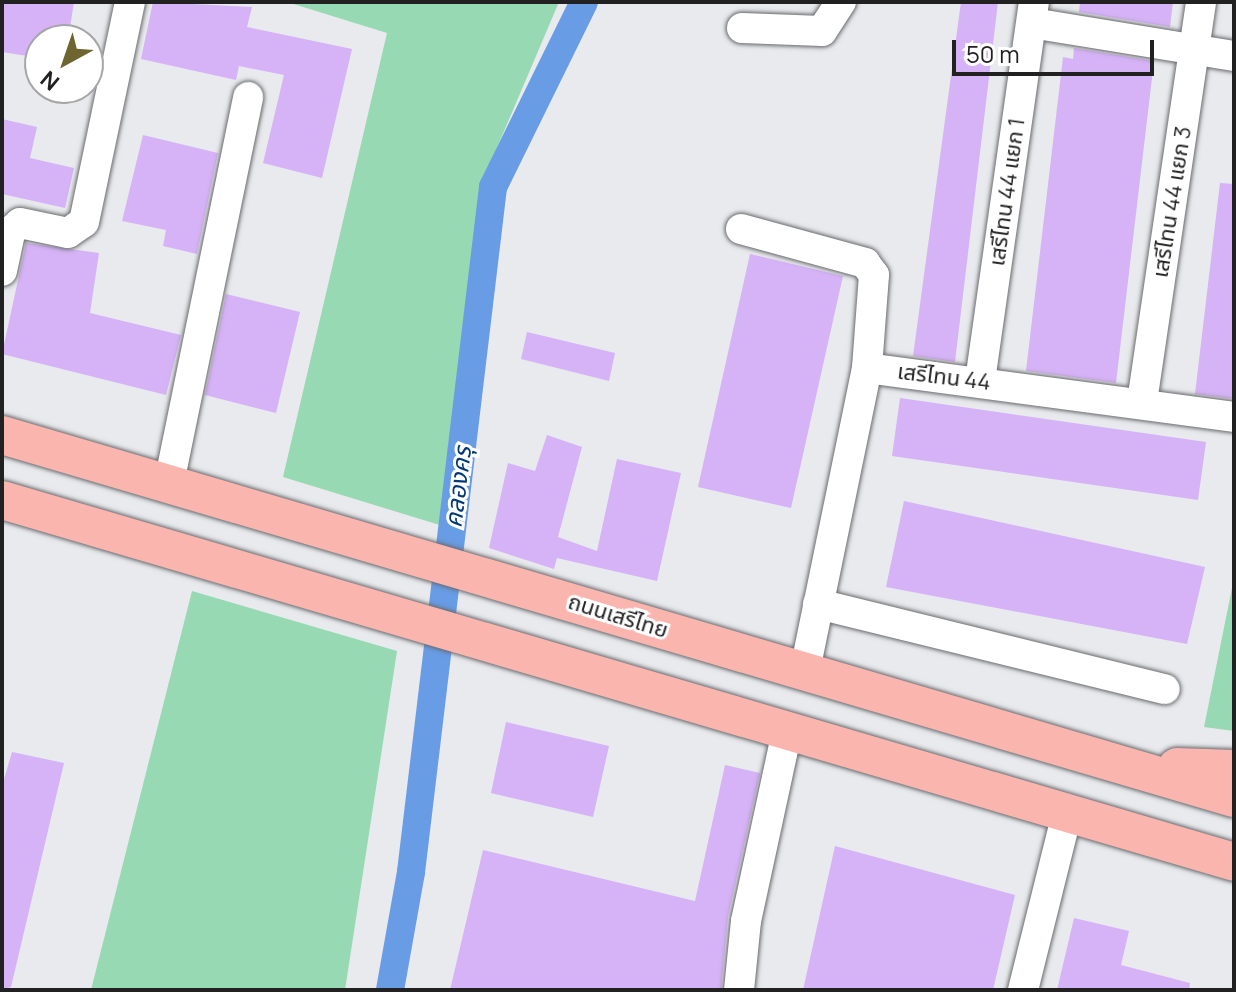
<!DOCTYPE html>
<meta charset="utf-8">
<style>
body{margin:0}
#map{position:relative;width:1236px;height:992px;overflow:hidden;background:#e8eaed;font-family:Manrope,"Noto Sans Thai",sans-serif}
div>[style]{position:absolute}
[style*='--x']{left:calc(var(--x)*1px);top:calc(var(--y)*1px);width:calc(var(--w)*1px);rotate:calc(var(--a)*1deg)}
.green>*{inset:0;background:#96d9b3}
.canal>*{height:28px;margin:-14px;padding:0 14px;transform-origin:14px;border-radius:14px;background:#689ce5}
.building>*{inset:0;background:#d5b3f6}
.roads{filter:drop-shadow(0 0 2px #6a6b6e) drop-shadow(0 0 2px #6a6b6e)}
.minor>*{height:30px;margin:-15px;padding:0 15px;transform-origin:15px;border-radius:15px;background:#fff}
.major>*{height:38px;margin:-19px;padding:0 19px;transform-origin:19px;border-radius:19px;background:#fab5af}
span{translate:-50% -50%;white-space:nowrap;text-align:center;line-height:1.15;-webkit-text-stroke:6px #fff;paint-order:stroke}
.street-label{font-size:22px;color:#212122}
.water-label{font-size:24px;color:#013777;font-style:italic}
.frame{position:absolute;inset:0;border:4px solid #212122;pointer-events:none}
.north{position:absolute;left:24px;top:24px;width:80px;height:80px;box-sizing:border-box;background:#fff;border:2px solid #a6a6a7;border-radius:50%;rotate:220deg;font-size:22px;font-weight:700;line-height:32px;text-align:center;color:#212122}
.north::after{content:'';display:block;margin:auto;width:28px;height:36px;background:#6e6531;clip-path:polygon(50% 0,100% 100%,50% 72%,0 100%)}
.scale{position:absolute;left:952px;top:40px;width:202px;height:36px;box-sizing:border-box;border:4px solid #212122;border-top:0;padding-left:10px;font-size:24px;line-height:28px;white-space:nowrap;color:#212122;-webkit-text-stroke:6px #fff;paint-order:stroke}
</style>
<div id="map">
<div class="green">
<i style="clip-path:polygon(287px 2px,559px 2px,481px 185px,443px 526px,283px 477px,387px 33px)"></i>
<i style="clip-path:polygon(1234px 578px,1234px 731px,1204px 727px)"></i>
<i style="clip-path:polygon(192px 591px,397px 651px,345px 990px,91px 990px)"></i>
</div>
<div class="canal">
<i style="--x:390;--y:990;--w:120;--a:-79.9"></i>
<i style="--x:411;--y:872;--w:690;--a:-83.17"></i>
<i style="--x:493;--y:187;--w:206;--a:-63.8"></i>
</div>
<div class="building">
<i style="clip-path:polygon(2px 2px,74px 2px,68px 40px,40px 40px,40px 58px,2px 52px)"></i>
<i style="clip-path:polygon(153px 2px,252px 7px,247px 27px,352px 49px,322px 178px,263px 163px,284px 75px,239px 66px,236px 80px,141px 59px)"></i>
<i style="clip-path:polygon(961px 2px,998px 2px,955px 362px,913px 356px)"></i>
<i style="clip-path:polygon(1080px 2px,1173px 2px,1170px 27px,1079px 12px)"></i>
<i style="clip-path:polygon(1074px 48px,1154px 61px,1116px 383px,1026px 371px,1063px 57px,1073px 59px)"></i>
<i style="clip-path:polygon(2px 119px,37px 127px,30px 158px,74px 168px,65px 208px,2px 194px)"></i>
<i style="clip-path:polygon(143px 135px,218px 153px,197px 254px,163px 246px,166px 230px,122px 221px)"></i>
<i style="clip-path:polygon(1220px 183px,1234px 184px,1234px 399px,1195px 394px)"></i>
<i style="clip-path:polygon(26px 243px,99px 253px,90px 313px,181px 335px,166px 395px,2px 354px)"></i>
<i style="clip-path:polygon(750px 254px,843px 276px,791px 508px,698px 487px)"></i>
<i style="clip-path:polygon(226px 294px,300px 312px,276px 413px,205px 395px)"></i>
<i style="clip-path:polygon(527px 332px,615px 353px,609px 381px,521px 359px)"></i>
<i style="clip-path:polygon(900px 398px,1206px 442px,1198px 500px,892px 456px)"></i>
<i style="clip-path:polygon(547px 435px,582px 447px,558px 537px,597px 551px,617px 459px,681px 473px,657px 581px,557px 558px,554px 569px,489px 548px,508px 463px,535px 471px)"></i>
<i style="clip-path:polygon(904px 501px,1205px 567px,1187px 644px,886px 587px)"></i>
<i style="clip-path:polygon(506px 722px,609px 746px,593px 817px,491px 793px)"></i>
<i style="clip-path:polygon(12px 752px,64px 763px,11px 987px,2px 990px,2px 786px)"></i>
<i style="clip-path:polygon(725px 765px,760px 773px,728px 917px,721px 990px,450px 990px,483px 850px,695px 901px)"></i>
<i style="clip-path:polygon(835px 846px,1015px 895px,993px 990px,803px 990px)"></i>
<i style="clip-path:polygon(1074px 918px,1129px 931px,1121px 965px,1190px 983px,1189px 990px,1057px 990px)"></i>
</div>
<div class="roads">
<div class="minor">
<i style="--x:1032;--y:23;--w:205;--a:9.3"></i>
<i style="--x:742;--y:28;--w:80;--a:2.1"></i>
<i style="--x:822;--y:31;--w:35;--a:-57"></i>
<i style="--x:741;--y:229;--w:129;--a:15.3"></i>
<i style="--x:865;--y:263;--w:15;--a:53"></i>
<i style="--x:874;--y:275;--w:93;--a:94.3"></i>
<i style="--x:867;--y:368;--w:312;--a:101.6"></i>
<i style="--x:2;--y:271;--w:40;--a:-78"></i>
<i style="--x:10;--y:232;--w:13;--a:-42"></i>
<i style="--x:20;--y:223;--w:49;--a:11.8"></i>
<i style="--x:68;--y:233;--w:19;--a:-35"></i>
<i style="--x:84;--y:222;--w:225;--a:-78.2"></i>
<i style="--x:867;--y:368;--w:370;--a:7.6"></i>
<i style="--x:980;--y:381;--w:383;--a:-81.9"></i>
<i style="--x:1142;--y:402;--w:404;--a:-81.6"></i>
<i style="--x:169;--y:483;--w:394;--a:-78.4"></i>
<i style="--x:818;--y:604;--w:357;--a:13.8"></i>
<i style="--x:739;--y:990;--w:69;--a:-84.2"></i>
<i style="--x:746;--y:921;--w:194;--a:-77.8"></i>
<i style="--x:1023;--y:990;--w:181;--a:-76"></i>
</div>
<div class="major">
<i style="--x:2;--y:435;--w:1284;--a:16.42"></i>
<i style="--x:2;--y:500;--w:1284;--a:16.37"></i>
<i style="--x:1177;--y:767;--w:57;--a:2"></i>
</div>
</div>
<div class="street-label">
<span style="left:1007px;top:192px;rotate:-82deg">เสรีไทน 44 แยก 1</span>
<span style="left:1172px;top:202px;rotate:-81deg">เสรีไทน 44 แยก 3</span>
<span style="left:944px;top:377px;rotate:7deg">เสรีไทน 44</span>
<span style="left:618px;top:616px;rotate:17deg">ถนนเสรีไทย</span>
</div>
<div class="water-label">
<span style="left:457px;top:487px;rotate:-83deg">คลองครุ</span>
</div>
<div class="frame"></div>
<div class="north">N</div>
<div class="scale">50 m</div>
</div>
